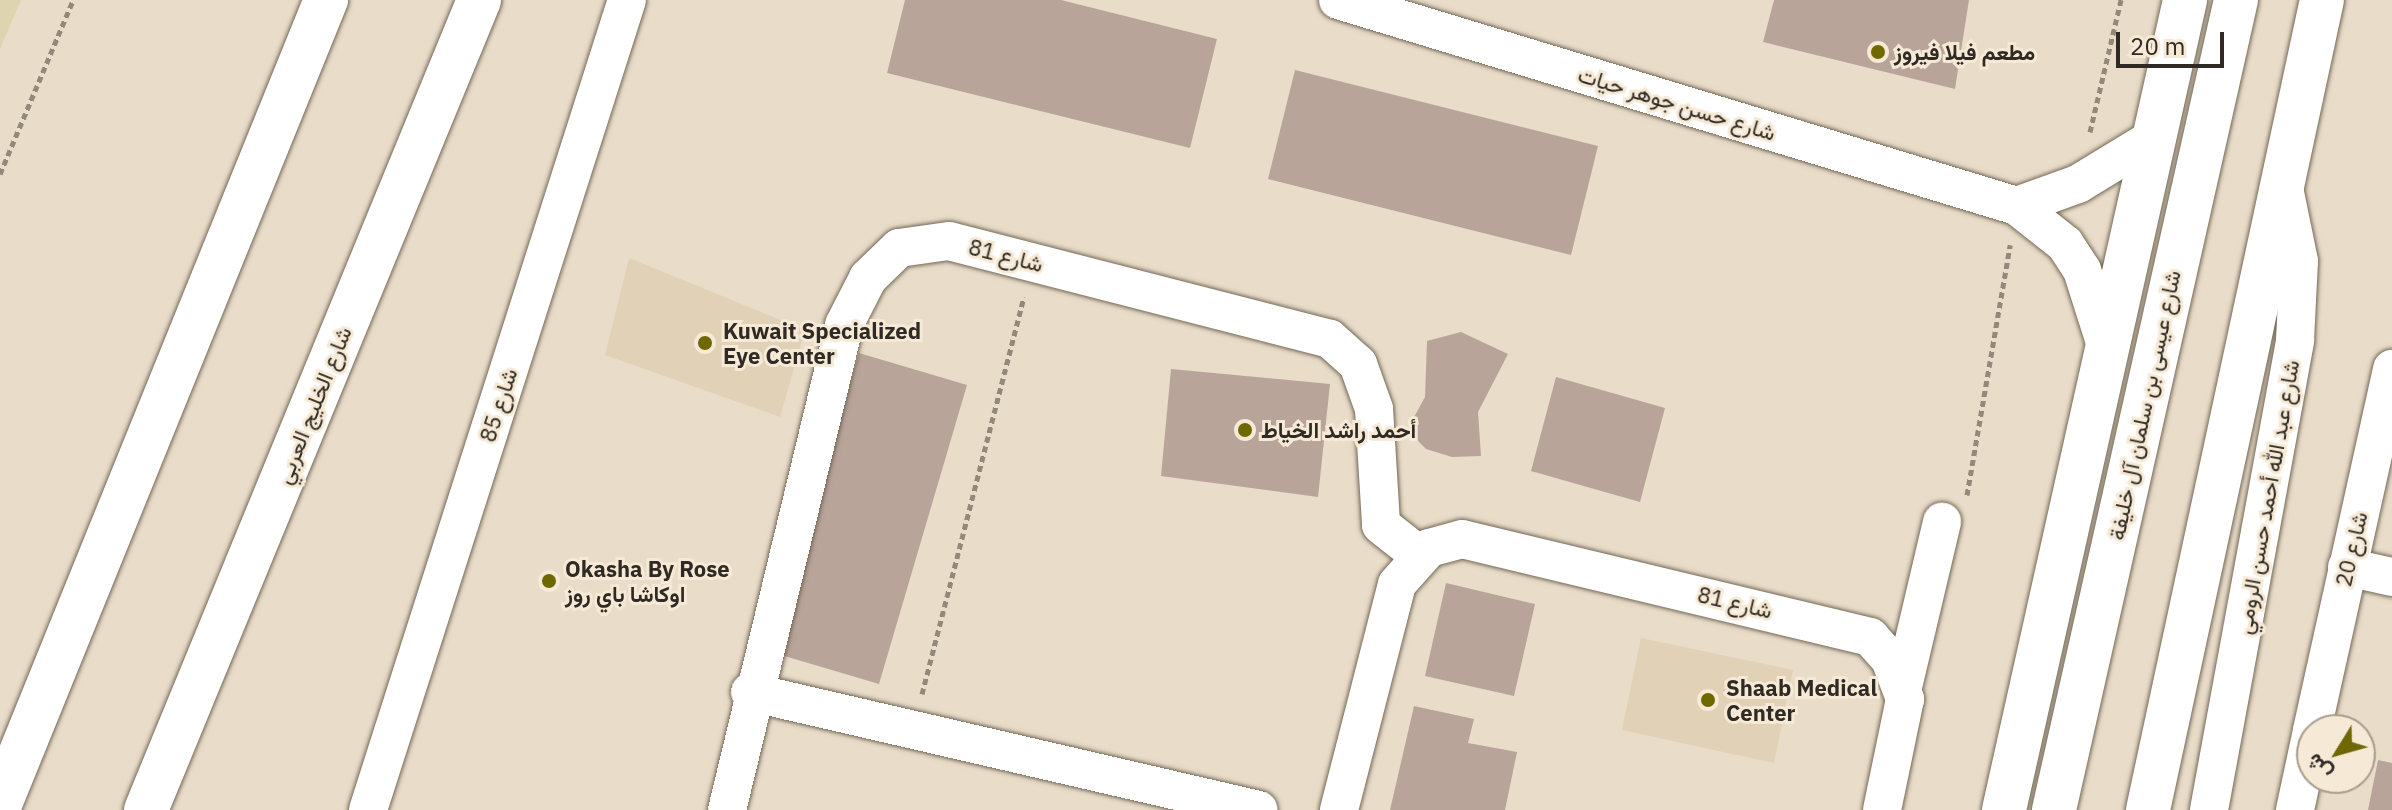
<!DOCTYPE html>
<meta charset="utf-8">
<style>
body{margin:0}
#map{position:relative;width:2392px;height:810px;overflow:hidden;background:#e9dcc9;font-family:"IBM Plex Sans",Vazirmatn,sans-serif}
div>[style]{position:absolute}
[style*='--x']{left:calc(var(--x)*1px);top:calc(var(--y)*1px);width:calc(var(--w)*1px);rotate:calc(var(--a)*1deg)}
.built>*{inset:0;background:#e1d1b7}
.sand>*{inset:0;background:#ded5b0}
.building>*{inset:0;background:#b9a49a}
.path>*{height:5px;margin-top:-2.5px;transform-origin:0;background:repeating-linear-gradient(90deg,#92897b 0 6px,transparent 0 10px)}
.roads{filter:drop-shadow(0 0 2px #736857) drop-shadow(0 0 2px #736857)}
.minor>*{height:38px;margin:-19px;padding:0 19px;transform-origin:19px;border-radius:19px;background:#fff}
.major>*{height:44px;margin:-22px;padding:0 22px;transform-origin:22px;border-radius:22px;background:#fff}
.highway>*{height:44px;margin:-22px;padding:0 22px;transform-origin:22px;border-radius:22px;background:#fff}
.dots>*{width:22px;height:22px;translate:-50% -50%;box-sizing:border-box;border:4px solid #f6e9d6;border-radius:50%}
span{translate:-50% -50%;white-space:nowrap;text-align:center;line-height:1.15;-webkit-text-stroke:6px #f6e9d6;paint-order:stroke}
.poi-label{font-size:22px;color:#2f2a23;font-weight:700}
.left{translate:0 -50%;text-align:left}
.street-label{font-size:22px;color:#2f2a23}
.north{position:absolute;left:2296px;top:714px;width:80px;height:80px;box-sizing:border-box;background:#f6e9d6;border:2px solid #a69d8e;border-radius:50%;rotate:233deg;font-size:22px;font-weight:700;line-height:32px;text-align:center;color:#2f2a23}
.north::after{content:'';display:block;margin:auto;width:28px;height:36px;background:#6f6700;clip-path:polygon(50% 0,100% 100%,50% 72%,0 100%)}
.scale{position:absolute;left:2116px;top:32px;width:108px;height:36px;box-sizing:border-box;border:4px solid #2f2a23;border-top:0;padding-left:10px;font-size:24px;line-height:28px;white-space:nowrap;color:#2f2a23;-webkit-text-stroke:6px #f6e9d6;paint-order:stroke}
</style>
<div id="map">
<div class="built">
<i style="clip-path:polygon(629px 258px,805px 330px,780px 417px,605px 355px)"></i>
<i style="clip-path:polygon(1641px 638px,1793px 670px,1774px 763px,1622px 730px)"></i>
</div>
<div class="sand">
<i style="clip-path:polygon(0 0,21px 0,0 49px)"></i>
</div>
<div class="building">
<i style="clip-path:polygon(905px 0,1061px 0,1217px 39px,1190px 148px,887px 73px)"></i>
<i style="clip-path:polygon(1774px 0,1969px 0,1955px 89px,1763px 42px)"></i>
<i style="clip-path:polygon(1295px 70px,1598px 146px,1571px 255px,1268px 179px)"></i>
<i style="clip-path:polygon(1461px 332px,1508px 354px,1478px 412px,1481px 456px,1452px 457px,1426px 449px,1407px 430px,1425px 397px,1427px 341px)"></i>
<i style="clip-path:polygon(859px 353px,967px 385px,879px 684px,771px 652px)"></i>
<i style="clip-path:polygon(1171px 369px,1330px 384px,1318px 497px,1161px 476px)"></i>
<i style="clip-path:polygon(1556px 377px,1665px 408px,1640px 502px,1531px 471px)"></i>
<i style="clip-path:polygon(1446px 583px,1535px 604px,1514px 696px,1425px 676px)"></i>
<i style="clip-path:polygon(1414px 706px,1474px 719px,1468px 743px,1517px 752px,1505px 810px,1390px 810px)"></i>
<i style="clip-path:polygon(2378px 760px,2392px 763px,2392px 810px,2368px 810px)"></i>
</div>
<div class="path">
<i style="--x:2090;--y:132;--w:136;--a:-76.8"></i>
<i style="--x:0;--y:174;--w:189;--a:-67.2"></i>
<i style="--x:1967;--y:495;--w:254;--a:-80.2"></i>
<i style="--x:922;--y:694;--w:410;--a:-75.6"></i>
</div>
<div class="roads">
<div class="minor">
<i style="--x:1338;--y:0;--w:710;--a:16.88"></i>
<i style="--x:2017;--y:206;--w:61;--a:38.4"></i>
<i style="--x:2065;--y:244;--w:31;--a:57"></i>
<i style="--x:2082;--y:270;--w:83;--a:72.4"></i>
<i style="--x:2017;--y:206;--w:65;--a:-19.8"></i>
<i style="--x:2078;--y:184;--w:90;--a:-31.4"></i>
<i style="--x:2347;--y:567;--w:46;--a:12.5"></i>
<i style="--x:1903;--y:687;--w:170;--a:-76.7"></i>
<i style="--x:750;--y:692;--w:522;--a:13.05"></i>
<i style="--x:2312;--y:730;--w:370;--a:-77.5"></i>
<i style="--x:368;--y:810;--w:850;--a:-72.27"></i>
<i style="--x:727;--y:810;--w:499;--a:-76.4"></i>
<i style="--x:844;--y:325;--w:53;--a:-62.9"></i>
<i style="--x:868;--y:278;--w:43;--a:-44.1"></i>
<i style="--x:899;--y:248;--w:50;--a:-8"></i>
<i style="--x:949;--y:241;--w:393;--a:14.4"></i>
<i style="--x:1330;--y:339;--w:38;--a:42"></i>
<i style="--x:1358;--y:364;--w:48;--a:70.4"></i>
<i style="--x:1374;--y:409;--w:116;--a:86.5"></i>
<i style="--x:1381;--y:525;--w:48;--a:38.3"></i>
<i style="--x:1339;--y:810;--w:233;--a:-75.6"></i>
<i style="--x:1397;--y:584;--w:48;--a:-48.4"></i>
<i style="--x:1429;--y:548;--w:34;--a:-15"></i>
<i style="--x:1462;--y:539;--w:420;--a:13.5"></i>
<i style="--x:1870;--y:637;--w:30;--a:48"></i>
<i style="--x:1890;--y:659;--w:43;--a:69.4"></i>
<i style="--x:1905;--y:699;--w:113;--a:101.7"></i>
<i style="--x:2209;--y:810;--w:478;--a:-79.6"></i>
<i style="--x:2295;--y:340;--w:79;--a:-87.1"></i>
<i style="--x:2299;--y:261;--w:80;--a:-101.6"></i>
<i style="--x:2295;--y:810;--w:81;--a:-77.9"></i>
</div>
<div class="major">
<i style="--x:0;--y:804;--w:868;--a:-67.93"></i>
<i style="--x:146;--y:810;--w:876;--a:-67.65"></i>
</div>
<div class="highway">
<i style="--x:2004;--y:810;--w:830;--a:-77.4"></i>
<i style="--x:2054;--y:810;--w:830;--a:-77.34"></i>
<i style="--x:2148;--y:810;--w:828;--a:-77.88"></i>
</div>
</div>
<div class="dots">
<i style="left:1878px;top:52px;background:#6f6700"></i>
<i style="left:705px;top:343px;background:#6f6700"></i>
<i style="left:1245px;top:430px;background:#6f6700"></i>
<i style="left:549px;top:581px;background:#6f6700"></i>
<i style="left:1708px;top:700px;background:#6f6700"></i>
</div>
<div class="poi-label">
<span class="left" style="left:1894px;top:52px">مطعم فيلا فيروز</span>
<span class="left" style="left:723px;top:343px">Kuwait Specialized<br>Eye Center</span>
<span class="left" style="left:1261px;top:430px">أحمد راشد الخياط</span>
<span class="left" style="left:565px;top:581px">Okasha By Rose<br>اوكاشا باي روز</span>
<span class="left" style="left:1726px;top:700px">Shaab Medical<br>Center</span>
</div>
<div class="street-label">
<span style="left:1677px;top:103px;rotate:17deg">شارع حسن جوهر حيات</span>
<span style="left:1006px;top:255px;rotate:14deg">شارع 81</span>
<span style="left:313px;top:405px;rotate:-68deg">شارع الخليج العربي</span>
<span style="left:498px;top:405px;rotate:-72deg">شارع 85</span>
<span style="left:2144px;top:405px;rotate:-78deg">شارع عيسى بن سلمان آل خليفة</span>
<span style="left:2267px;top:497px;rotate:-80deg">شارع عبد الله أحمد حسن الرومي</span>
<span style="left:2351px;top:549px;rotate:-77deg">شارع 20</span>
<span style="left:1735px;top:602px;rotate:13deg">شارع 81</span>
</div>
<div class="north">ش</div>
<div class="scale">20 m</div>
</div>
